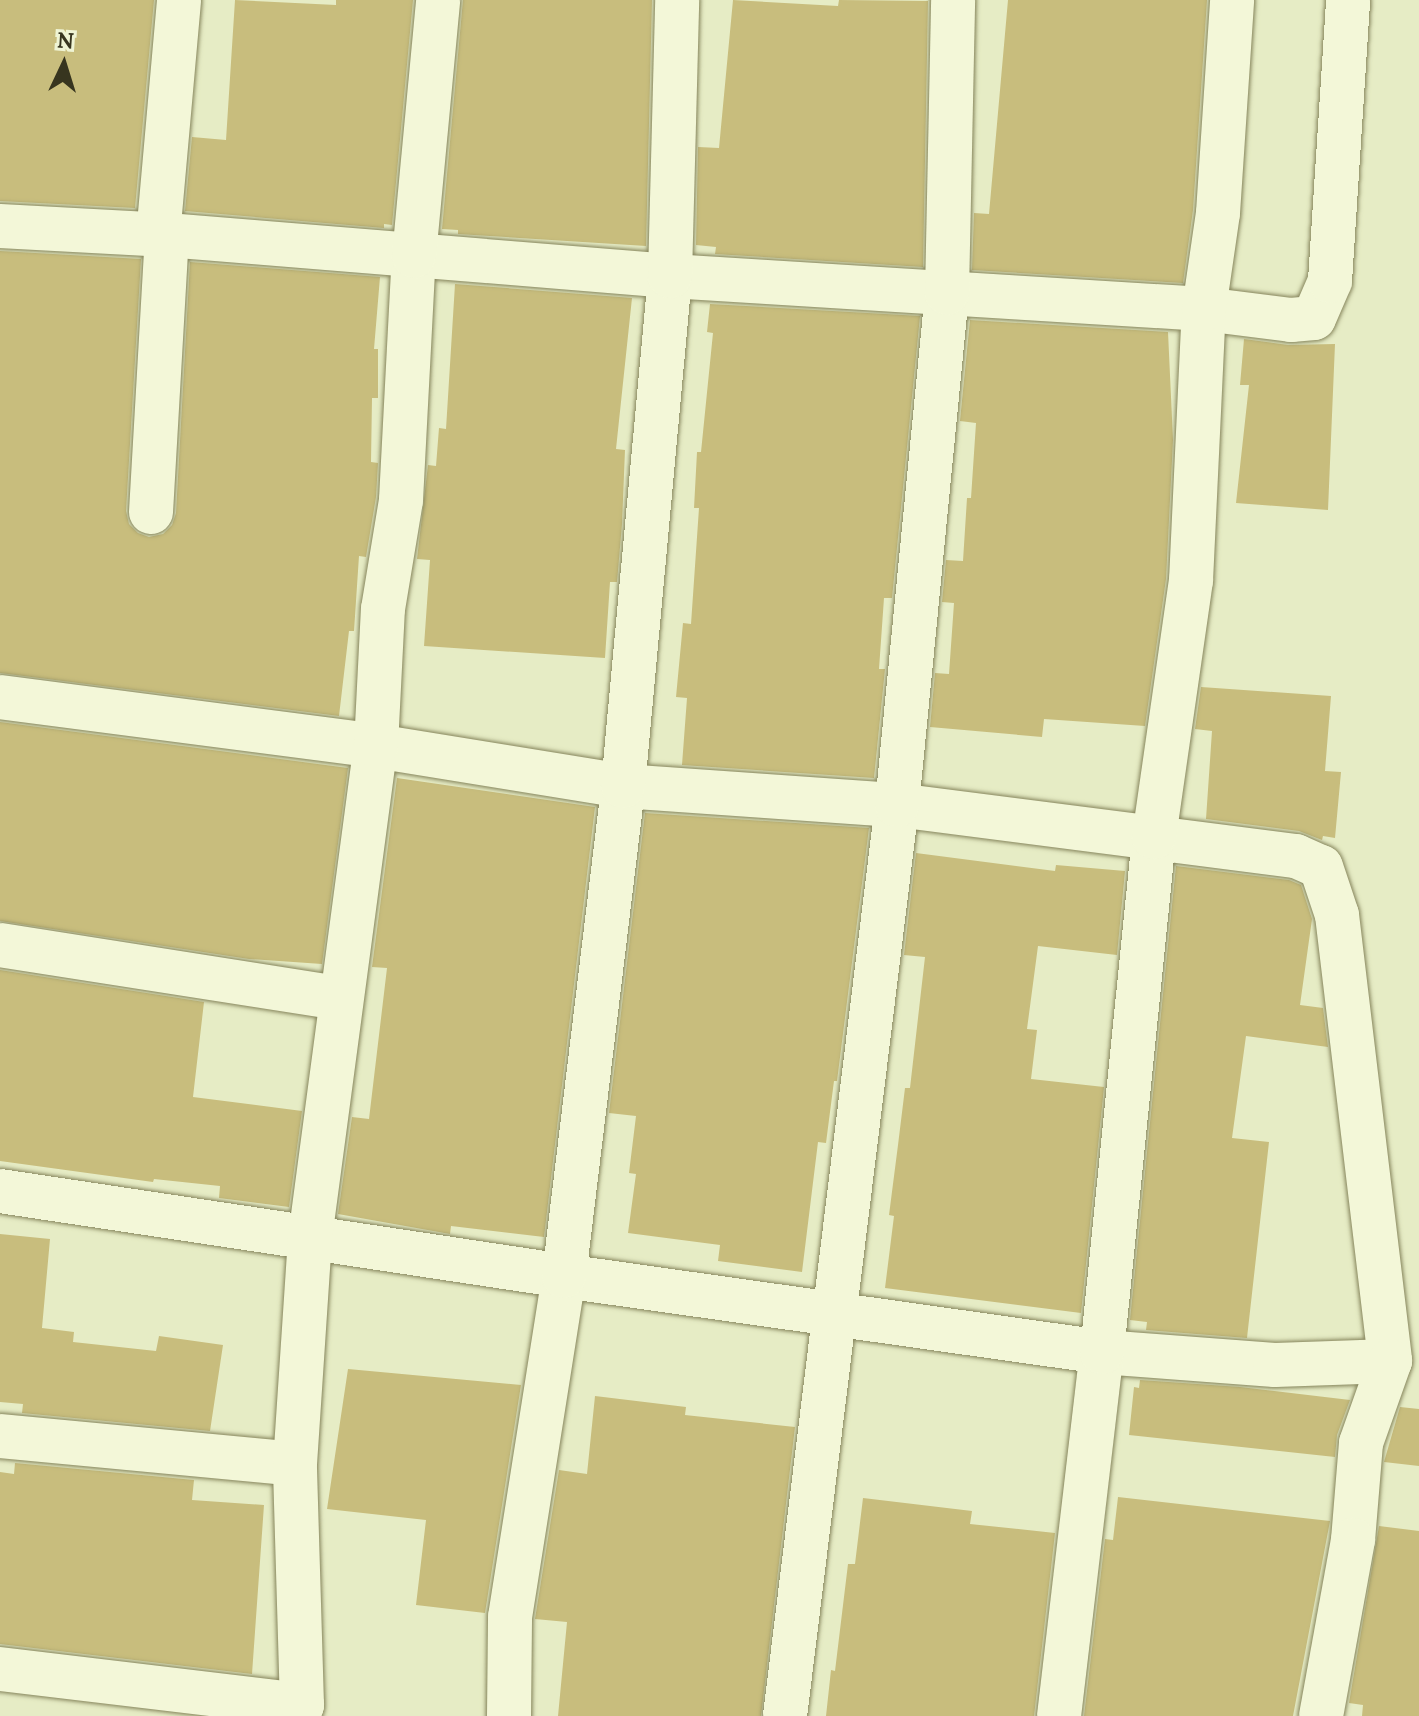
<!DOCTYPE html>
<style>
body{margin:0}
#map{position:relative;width:1419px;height:1716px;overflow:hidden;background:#e6ecc5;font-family:Lora,serif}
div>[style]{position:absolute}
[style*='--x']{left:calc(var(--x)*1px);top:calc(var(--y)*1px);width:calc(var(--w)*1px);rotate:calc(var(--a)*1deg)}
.building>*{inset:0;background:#c8bd7d}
.roads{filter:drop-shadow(0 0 2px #86855c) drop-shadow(0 0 2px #86855c)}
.minor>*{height:44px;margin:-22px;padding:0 22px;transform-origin:22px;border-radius:22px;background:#f3f7d8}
span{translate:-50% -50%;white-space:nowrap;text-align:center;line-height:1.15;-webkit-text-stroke:7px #eff4d4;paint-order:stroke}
.north{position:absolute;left:24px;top:24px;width:80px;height:80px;-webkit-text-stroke:6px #eff4d4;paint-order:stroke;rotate:4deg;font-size:22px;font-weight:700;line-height:32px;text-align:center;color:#37351f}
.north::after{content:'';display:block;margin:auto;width:28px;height:36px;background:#37351f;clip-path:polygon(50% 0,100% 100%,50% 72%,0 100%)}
</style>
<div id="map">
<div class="building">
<i style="clip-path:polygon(0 0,154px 0,135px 208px,0 201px)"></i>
<i style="clip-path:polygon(235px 0,336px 5px,336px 0,413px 0,392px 225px,384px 224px,384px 228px,185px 211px,192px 137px,226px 140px)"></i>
<i style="clip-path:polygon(463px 0,652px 0,646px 246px,458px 234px,458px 230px,442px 229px)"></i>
<i style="clip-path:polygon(733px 0,838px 6px,839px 0,928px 1px,923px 267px,715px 254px,716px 247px,696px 245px,698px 147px,719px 148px)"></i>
<i style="clip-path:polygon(1008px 0,1207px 0,1193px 210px,1183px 283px,972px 270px,974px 213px,989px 214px)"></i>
<i style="clip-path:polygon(0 251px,141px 259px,126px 511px,129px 524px,138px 533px,149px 537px,163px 534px,172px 525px,176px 513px,190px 262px,380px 277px,374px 349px,378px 349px,378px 398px,372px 398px,371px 462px,378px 463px,376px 497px,366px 557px,359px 556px,354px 631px,349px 631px,339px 716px,0 673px)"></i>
<i style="clip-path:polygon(455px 284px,632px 298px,616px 449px,625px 450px,622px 524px,617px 582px,610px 582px,605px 658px,424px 646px,430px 560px,417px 559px,428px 465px,436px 466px,439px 428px,446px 429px)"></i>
<i style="clip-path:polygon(710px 304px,920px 316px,892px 598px,884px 598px,879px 669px,885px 669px,874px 778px,682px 765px,687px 698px,676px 697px,683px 623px,691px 624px,699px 508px,694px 508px,697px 452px,701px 452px,713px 333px,707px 332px)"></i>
<i style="clip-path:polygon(970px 320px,1168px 332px,1173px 440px,1166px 579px,1145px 726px,1044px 719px,1042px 737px,930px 727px,935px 673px,949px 674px,954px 603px,942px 602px,946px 560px,963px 561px,967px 498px,971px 498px,976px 423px,960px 421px)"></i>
<i style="clip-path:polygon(1244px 339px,1288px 345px,1335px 344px,1328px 510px,1236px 503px,1249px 385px,1240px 385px)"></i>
<i style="clip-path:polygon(1201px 687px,1331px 696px,1325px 771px,1341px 772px,1335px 838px,1323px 836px,1322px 840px,1299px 831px,1206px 819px,1212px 731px,1195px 729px)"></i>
<i style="clip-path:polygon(0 722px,348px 768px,322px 964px,249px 959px,0 921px)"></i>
<i style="clip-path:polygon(397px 778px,595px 807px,544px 1237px,451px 1226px,450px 1234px,338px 1214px,352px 1117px,369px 1119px,387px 968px,372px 967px)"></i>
<i style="clip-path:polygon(645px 813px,869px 828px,837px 1081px,834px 1081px,826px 1143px,818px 1142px,802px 1272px,718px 1261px,720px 1245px,628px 1233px,636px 1174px,629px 1173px,636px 1116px,609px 1113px)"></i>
<i style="clip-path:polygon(916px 853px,1055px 871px,1056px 865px,1125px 871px,1117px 955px,1038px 946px,1027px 1029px,1037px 1030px,1031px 1079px,1104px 1087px,1081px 1313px,885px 1288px,894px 1216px,889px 1215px,898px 1145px,905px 1088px,910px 1088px,925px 957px,904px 955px)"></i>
<i style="clip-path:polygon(1176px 866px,1289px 880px,1301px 885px,1312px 919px,1300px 1005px,1323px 1008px,1328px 1047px,1246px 1036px,1232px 1138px,1269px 1142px,1247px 1338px,1146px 1330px,1147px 1322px,1130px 1320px)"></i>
<i style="clip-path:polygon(0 970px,204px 1002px,193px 1097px,302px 1111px,289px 1207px,219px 1198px,220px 1186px,154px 1179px,153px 1182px,0 1161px)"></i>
<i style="clip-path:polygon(0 1234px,50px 1239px,42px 1328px,74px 1332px,73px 1342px,156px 1351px,159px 1336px,223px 1345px,210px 1431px,22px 1413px,23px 1404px,0 1402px)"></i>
<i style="clip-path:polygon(348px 1369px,521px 1385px,485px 1613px,416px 1605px,426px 1520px,327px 1509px)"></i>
<i style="clip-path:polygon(1140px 1380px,1240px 1387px,1350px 1400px,1337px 1435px,1335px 1457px,1129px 1435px,1134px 1387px,1139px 1388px)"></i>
<i style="clip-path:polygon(595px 1396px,686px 1407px,685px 1415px,795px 1427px,761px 1716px,558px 1716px,567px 1622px,535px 1619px,559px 1470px,587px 1474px)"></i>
<i style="clip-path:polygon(1400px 1407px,1419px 1409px,1419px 1466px,1384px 1462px)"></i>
<i style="clip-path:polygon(15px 1463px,194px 1480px,192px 1500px,264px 1505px,252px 1674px,0 1644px,0 1472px,14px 1474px)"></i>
<i style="clip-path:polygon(1118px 1497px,1330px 1521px,1293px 1716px,1084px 1716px,1105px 1539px,1113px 1540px)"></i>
<i style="clip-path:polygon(863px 1498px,972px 1511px,970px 1524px,1055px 1533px,1034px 1716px,826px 1716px,831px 1670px,835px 1671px,848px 1564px,855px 1564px)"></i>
<i style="clip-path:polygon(1379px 1526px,1419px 1531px,1419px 1716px,1362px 1716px,1363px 1705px,1349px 1703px)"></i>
</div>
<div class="roads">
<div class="minor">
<i style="--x:0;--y:226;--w:167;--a:3.1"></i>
<i style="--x:167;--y:235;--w:505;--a:4.66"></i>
<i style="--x:670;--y:276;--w:535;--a:3.54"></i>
<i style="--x:1204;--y:309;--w:88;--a:7.2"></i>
<i style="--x:1291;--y:320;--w:23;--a:-5"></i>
<i style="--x:1314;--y:318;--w:40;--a:-66.6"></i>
<i style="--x:1330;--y:281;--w:282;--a:-86.3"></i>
<i style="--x:158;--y:236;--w:237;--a:-84.9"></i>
<i style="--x:151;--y:512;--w:277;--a:-86.7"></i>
<i style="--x:0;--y:697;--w:379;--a:7.4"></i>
<i style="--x:376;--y:746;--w:250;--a:9.2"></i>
<i style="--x:623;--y:786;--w:275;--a:4"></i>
<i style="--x:897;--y:805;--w:402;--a:7.3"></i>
<i style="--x:1296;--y:856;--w:27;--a:24"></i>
<i style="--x:1321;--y:867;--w:51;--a:71.6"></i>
<i style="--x:1337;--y:915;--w:449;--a:83.2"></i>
<i style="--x:0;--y:945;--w:344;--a:8.9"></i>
<i style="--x:0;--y:1191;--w:570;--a:8.57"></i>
<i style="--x:564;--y:1276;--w:543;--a:8.04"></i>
<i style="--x:1102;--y:1352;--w:173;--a:4.3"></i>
<i style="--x:1275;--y:1365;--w:115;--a:-2"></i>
<i style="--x:1390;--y:1361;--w:87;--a:109.5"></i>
<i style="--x:1361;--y:1443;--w:97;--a:94.7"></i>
<i style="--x:1353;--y:1540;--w:179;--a:100.3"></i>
<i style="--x:0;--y:1436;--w:296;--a:5.4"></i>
<i style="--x:0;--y:1669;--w:304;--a:6.8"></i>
<i style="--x:298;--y:1716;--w:12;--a:-70"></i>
<i style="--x:302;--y:1705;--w:241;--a:-91.7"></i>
<i style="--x:295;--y:1464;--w:226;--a:-86.2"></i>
<i style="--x:310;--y:1238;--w:496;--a:-82.4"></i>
<i style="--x:376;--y:746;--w:137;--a:-87.1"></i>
<i style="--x:383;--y:609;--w:110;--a:-80.6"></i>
<i style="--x:401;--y:500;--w:244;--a:-87"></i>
<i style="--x:414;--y:256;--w:257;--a:-84.6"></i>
<i style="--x:509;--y:1716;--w:99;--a:-89.4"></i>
<i style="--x:510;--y:1617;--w:345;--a:-81"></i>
<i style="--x:564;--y:1276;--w:494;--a:-83.1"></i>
<i style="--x:623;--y:786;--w:512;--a:-84.73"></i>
<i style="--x:670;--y:276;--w:276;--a:-88.5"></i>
<i style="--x:785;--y:1716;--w:918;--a:-82.99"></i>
<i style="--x:897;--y:805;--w:514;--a:-84.42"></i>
<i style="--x:947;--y:293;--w:293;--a:-88.8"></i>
<i style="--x:1059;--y:1716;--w:367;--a:-83.3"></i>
<i style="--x:1102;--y:1352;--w:518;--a:-84.23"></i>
<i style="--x:1154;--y:837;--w:259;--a:-81.8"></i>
<i style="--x:1191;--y:581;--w:272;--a:-87.3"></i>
<i style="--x:1204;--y:309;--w:97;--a:-81.7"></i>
<i style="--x:1218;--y:213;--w:213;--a:-86.2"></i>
</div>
</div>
<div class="north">N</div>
</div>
